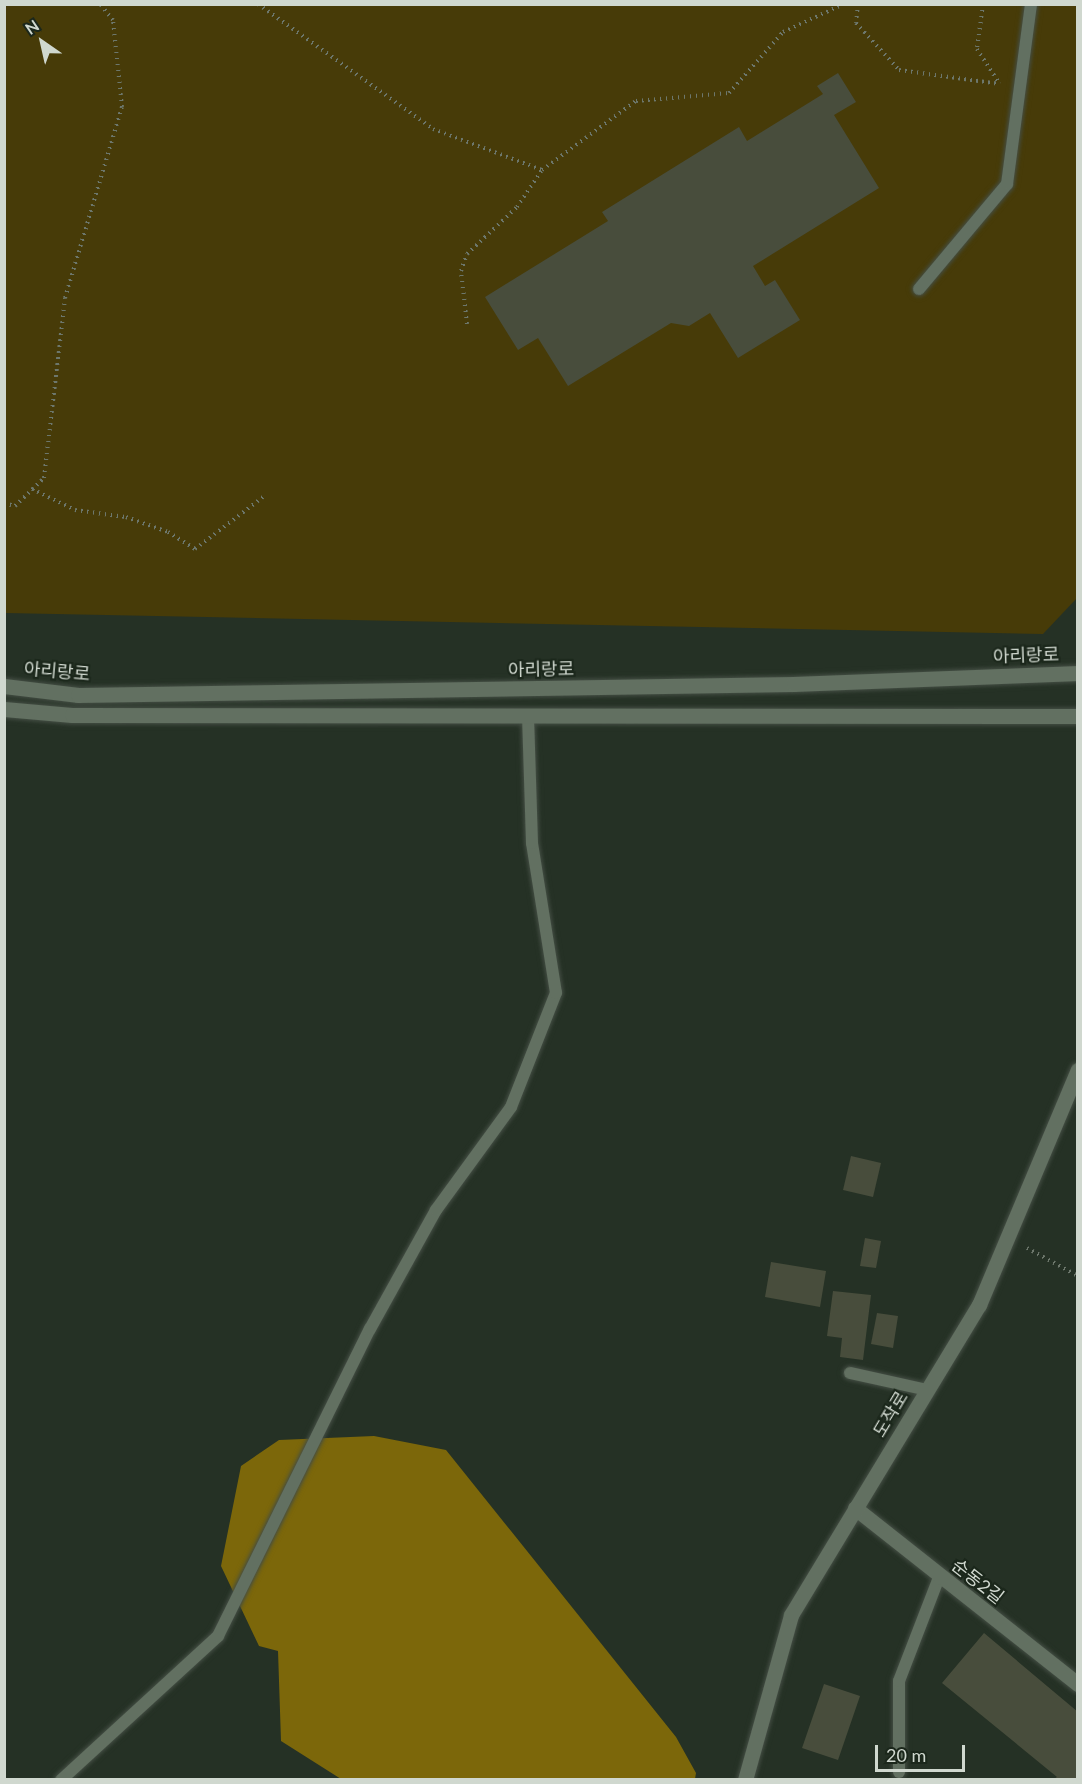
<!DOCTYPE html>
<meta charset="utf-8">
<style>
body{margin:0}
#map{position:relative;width:1082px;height:1784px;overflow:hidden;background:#253125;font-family:Lato,"Noto Sans KR",sans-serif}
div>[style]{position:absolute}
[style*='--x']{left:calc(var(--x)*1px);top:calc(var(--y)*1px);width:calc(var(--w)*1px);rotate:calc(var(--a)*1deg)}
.green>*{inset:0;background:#473b08}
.forest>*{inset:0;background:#7c670a}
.building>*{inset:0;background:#484d3c}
.path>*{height:4px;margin-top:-2px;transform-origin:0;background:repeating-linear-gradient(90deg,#6d776c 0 1.5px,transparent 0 6px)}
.roads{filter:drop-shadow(0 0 2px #444e44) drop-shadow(0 0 2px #444e44)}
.service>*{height:12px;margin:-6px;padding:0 6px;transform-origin:6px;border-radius:6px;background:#627061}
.minor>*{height:15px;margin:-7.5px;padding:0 7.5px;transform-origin:7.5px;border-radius:7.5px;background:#627061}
.tertiary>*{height:15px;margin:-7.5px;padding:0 7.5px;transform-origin:7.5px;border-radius:7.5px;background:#627061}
.secondary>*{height:15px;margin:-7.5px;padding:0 7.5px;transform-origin:7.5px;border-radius:7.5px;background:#627061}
span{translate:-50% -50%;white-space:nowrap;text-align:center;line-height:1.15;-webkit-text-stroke:4.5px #1b271b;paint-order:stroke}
.street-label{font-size:18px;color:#d0d8cf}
.frame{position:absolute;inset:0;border:6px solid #d0d8cf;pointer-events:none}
.north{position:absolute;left:12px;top:12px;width:60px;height:60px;-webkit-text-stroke:4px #1b271b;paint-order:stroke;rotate:326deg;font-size:16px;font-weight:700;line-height:24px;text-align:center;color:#d0d8cf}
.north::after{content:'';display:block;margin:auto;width:21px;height:27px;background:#d0d8cf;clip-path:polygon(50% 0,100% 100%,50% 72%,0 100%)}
.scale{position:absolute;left:875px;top:1745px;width:90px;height:27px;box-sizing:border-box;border:3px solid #d0d8cf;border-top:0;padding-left:8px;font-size:18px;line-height:21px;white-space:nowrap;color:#d0d8cf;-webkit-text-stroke:4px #1b271b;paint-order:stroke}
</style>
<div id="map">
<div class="green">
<i style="clip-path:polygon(4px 5px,1077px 5px,1077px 598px,1043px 634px,5px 613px)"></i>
</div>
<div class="forest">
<i style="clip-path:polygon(374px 1436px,446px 1450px,676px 1737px,696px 1773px,695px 1779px,341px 1779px,281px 1741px,278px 1651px,259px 1646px,221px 1566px,241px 1466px,279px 1440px)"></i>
</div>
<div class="building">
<i style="clip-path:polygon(838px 73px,856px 102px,834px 115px,879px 188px,753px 266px,765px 286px,775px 280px,800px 320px,738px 358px,710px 313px,689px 326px,671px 323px,568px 386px,538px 338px,518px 350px,485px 297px,608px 221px,602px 212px,739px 127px,747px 141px,823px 94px,817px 86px)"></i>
<i style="clip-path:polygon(851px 1156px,881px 1163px,873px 1197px,843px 1190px)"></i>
<i style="clip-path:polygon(865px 1238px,881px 1241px,876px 1268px,860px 1266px)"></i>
<i style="clip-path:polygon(771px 1262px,826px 1271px,820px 1307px,765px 1297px)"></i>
<i style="clip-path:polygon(833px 1291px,871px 1295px,863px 1360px,840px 1357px,842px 1338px,827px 1336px)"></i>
<i style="clip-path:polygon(877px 1313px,898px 1316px,893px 1348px,871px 1344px)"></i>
<i style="clip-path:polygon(984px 1633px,1078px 1712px,1078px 1780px,1052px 1780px,1057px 1777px,942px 1683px)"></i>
<i style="clip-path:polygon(824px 1684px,860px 1696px,838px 1760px,802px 1748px)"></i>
</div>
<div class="path">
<i style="--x:258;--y:4;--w:215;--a:35.5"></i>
<i style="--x:433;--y:129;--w:116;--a:20.6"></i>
<i style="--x:542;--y:170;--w:117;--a:-36.3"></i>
<i style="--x:636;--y:101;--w:93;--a:-4.9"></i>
<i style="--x:729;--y:93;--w:81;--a:-48.5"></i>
<i style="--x:783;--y:32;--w:67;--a:-24.7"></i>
<i style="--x:858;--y:4;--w:19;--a:96"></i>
<i style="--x:856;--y:23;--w:64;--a:47.5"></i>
<i style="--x:899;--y:70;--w:102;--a:7.9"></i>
<i style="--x:983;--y:4;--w:45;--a:97.6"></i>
<i style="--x:977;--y:49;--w:38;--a:57"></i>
<i style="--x:467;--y:324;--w:53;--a:-96.5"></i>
<i style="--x:461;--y:271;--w:18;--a:-71"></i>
<i style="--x:467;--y:254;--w:69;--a:-43.2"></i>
<i style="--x:517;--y:207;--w:45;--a:-56"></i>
<i style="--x:32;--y:489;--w:48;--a:26"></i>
<i style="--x:75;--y:510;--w:51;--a:7.8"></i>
<i style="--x:126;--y:517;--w:45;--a:19.7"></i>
<i style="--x:168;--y:532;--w:32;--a:32"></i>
<i style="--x:195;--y:549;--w:86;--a:-37.4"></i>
<i style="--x:4;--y:503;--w:11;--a:15"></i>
<i style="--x:15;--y:506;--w:40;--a:-44"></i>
<i style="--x:44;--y:478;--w:181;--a:-83.3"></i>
<i style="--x:65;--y:298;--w:199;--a:-73.4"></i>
<i style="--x:122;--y:107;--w:87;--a:-95.9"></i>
<i style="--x:113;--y:20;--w:21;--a:-129"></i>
<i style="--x:1027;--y:1248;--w:58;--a:28.8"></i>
</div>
<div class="roads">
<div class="service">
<i style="--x:919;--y:289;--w:137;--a:-50"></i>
<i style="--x:1007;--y:184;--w:182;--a:-82.4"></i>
<i style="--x:850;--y:1373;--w:79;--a:12.4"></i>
<i style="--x:899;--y:1772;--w:91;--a:-90"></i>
<i style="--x:899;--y:1681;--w:114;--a:-68.9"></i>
<i style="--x:61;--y:1780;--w:213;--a:-42.5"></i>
<i style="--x:218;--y:1636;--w:343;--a:-63.7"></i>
<i style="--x:370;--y:1329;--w:136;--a:-61"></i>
<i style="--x:436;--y:1210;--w:127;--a:-53.9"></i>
<i style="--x:511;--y:1107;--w:123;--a:-68.5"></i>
<i style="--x:556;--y:993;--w:152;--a:-99.1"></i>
<i style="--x:532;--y:843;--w:127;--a:-91.8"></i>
</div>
<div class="minor">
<i style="--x:855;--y:1508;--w:284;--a:38.3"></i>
</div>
<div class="tertiary">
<i style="--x:745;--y:1780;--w:171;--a:-74.4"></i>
<i style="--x:791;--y:1615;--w:363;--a:-58.8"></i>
<i style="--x:979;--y:1305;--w:255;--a:-67.2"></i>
</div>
<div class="secondary">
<i style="--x:4;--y:686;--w:75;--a:6.9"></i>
<i style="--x:78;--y:695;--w:716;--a:-0.88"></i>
<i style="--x:794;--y:684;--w:284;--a:-2.2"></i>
<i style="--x:4;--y:709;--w:68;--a:5"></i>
<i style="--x:72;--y:715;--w:1006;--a:0.06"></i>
</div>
</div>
<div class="street-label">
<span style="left:1026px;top:655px;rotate:-2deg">아리랑로</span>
<span style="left:541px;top:669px;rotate:-1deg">아리랑로</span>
<span style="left:57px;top:671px;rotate:5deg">아리랑로</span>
<span style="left:890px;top:1414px;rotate:-59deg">도작로</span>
<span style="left:978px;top:1581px;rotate:38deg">순동2길</span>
</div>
<div class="frame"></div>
<div class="north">N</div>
<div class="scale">20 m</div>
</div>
